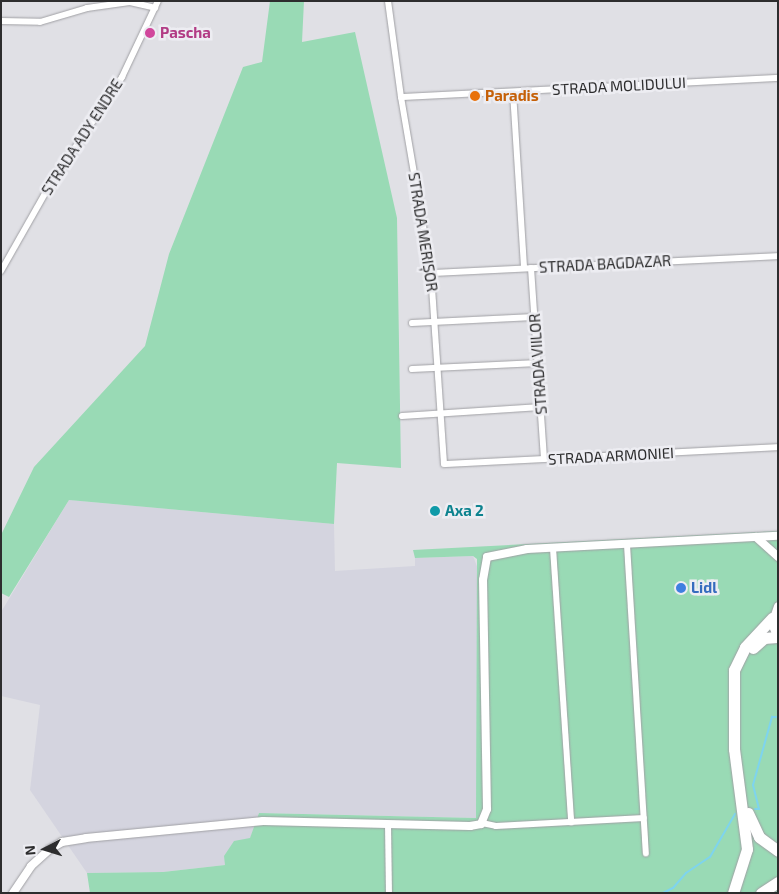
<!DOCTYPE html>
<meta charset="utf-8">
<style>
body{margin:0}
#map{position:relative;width:779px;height:894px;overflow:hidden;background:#e0e0e5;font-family:"Exo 2",sans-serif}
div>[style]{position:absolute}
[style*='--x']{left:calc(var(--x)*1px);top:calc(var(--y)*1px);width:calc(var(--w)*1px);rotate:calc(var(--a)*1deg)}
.built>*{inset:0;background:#d4d4df}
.green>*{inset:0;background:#99dab5}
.stream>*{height:2px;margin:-1px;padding:0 1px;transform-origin:1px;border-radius:1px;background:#7ed4ee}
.roads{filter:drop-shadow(0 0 1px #a0a0a4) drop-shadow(0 0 1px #a0a0a4)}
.minor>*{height:6px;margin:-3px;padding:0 3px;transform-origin:3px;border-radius:3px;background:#fff}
.tertiary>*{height:8px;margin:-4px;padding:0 4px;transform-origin:4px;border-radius:4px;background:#fff}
.secondary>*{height:9px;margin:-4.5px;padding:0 4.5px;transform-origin:4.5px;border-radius:4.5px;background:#fff}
.motorway>*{height:11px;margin:-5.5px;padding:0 5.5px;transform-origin:5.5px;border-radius:5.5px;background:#fff}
.dots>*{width:14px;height:14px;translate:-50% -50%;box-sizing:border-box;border:2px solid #ededf2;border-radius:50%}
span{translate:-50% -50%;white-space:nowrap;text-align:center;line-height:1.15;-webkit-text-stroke:5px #ededf2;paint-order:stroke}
.hotel-label{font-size:15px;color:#b23c85;font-weight:700}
.left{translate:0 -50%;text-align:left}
.street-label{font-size:15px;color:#2d2d2e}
.food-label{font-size:15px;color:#c56008;font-weight:700}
.culture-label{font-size:15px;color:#0d838f;font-weight:700}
.shop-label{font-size:15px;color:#366cbe;font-weight:700}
.frame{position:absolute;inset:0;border:2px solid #2d2d2e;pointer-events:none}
.north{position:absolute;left:20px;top:824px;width:50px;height:50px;-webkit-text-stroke:4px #ededf2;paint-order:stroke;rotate:265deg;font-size:14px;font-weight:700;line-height:20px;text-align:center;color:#2d2d2e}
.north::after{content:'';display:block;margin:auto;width:18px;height:22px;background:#2d2d2e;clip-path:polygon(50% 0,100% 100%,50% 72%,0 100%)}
</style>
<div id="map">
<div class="built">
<i style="clip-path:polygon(69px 500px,334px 524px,335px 571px,415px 566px,415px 558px,473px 556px,478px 569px,477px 818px,259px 813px,250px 839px,225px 865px,163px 872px,87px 873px,30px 790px,40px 705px,1px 696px,1px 612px)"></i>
</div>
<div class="green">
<i style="clip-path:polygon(270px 1px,304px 1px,302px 42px,355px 32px,397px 218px,401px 468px,337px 463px,334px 524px,69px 500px,9px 597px,1px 593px,1px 535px,34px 467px,145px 346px,169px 254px,243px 67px,262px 62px)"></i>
<i style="clip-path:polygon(778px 531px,778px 893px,90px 893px,87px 873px,163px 872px,225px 865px,224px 856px,234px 841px,250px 838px,259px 813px,476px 818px,477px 559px,473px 556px,415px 558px,413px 550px)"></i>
</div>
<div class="stream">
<i style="--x:755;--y:809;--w:4;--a:0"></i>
<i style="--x:759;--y:809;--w:25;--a:-104"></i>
<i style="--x:753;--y:785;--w:71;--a:-74.4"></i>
<i style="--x:772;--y:717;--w:4;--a:0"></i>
<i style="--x:663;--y:893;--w:11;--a:-27"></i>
<i style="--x:673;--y:888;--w:20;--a:-49"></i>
<i style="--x:686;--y:873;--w:29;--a:-34"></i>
<i style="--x:710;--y:857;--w:50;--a:-59.8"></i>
</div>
<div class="roads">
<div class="minor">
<i style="--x:388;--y:1;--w:97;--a:82.3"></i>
<i style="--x:401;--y:97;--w:179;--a:80.3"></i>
<i style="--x:431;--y:273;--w:191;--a:86.1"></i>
<i style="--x:444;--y:464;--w:334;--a:-2.9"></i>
<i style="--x:1;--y:21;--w:39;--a:1"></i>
<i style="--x:40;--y:22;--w:49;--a:-16.6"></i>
<i style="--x:87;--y:8;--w:43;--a:-7.9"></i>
<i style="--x:130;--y:2;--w:26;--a:13"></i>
<i style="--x:513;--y:92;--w:176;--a:86.4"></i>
<i style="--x:401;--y:97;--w:377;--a:-2.9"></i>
<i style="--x:531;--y:268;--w:191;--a:86.1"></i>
<i style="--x:1;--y:271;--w:93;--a:-60.4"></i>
<i style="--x:47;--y:190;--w:136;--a:-56.4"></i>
<i style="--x:122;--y:77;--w:84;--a:-64.7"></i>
<i style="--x:431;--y:273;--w:347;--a:-2.8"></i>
<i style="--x:412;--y:323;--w:122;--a:-2.8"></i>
<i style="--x:412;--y:369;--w:126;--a:-2.7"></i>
<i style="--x:402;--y:416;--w:139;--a:-3.7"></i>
<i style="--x:627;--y:545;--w:309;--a:86.5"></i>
<i style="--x:553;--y:548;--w:275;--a:86.2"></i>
<i style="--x:482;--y:823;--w:14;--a:12"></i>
<i style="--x:496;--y:826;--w:148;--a:-3.1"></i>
<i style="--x:388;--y:824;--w:69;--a:89.2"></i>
</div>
<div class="tertiary">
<i style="--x:756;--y:537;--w:30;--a:42"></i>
<i style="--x:13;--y:893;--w:32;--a:-56"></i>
<i style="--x:31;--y:866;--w:25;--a:-42"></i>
<i style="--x:50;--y:849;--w:14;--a:-30"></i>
<i style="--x:62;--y:842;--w:24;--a:-9"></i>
<i style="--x:86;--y:838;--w:178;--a:-5.5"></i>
<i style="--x:263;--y:821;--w:207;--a:1.4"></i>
<i style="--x:470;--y:826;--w:11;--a:-10"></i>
<i style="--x:481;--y:824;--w:16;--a:-68"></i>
<i style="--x:487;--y:809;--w:229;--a:-91"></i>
<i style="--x:483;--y:580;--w:23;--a:-80"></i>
<i style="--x:487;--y:557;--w:41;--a:-11.3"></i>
<i style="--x:527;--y:549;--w:251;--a:-3"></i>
</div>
<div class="secondary">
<i style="--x:778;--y:606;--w:18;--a:109"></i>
<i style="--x:772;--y:623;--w:16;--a:68"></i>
</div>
<div class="motorway">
<i style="--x:753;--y:648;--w:15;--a:-42"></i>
<i style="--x:764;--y:638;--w:13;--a:-4"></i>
<i style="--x:748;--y:813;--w:26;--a:65"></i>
<i style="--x:759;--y:837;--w:24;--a:36"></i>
<i style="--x:733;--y:893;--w:46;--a:-72.3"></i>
<i style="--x:747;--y:849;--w:101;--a:-97.4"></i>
<i style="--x:734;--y:749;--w:79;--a:-90"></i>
<i style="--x:734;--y:670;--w:25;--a:-64"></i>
<i style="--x:745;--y:647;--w:40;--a:-47"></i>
<i style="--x:761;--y:893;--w:20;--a:-33"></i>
</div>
</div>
<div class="dots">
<i style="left:150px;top:33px;background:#d1479c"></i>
<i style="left:475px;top:96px;background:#e8710a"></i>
<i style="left:435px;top:511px;background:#0f9aa8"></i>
<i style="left:681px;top:588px;background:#3f7fe0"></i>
</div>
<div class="hotel-label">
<span class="left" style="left:160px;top:33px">Pascha</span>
</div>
<div class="street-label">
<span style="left:619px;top:86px;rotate:-3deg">STRADA MOLIDULUI</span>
<span style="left:82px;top:137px;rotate:-57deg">STRADA ADY ENDRE</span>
<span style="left:423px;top:232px;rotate:81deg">STRADA MERIȘOR</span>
<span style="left:605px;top:264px;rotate:-3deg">STRADA BAGDAZAR</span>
<span style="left:538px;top:364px;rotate:-94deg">STRADA VIILOR</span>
<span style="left:611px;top:456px;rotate:-3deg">STRADA ARMONIEI</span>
</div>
<div class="food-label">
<span class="left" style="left:485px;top:96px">Paradis</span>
</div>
<div class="culture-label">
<span class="left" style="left:445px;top:511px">Axa 2</span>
</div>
<div class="shop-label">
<span class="left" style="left:691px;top:588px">Lidl</span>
</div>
<div class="frame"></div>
<div class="north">N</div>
</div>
